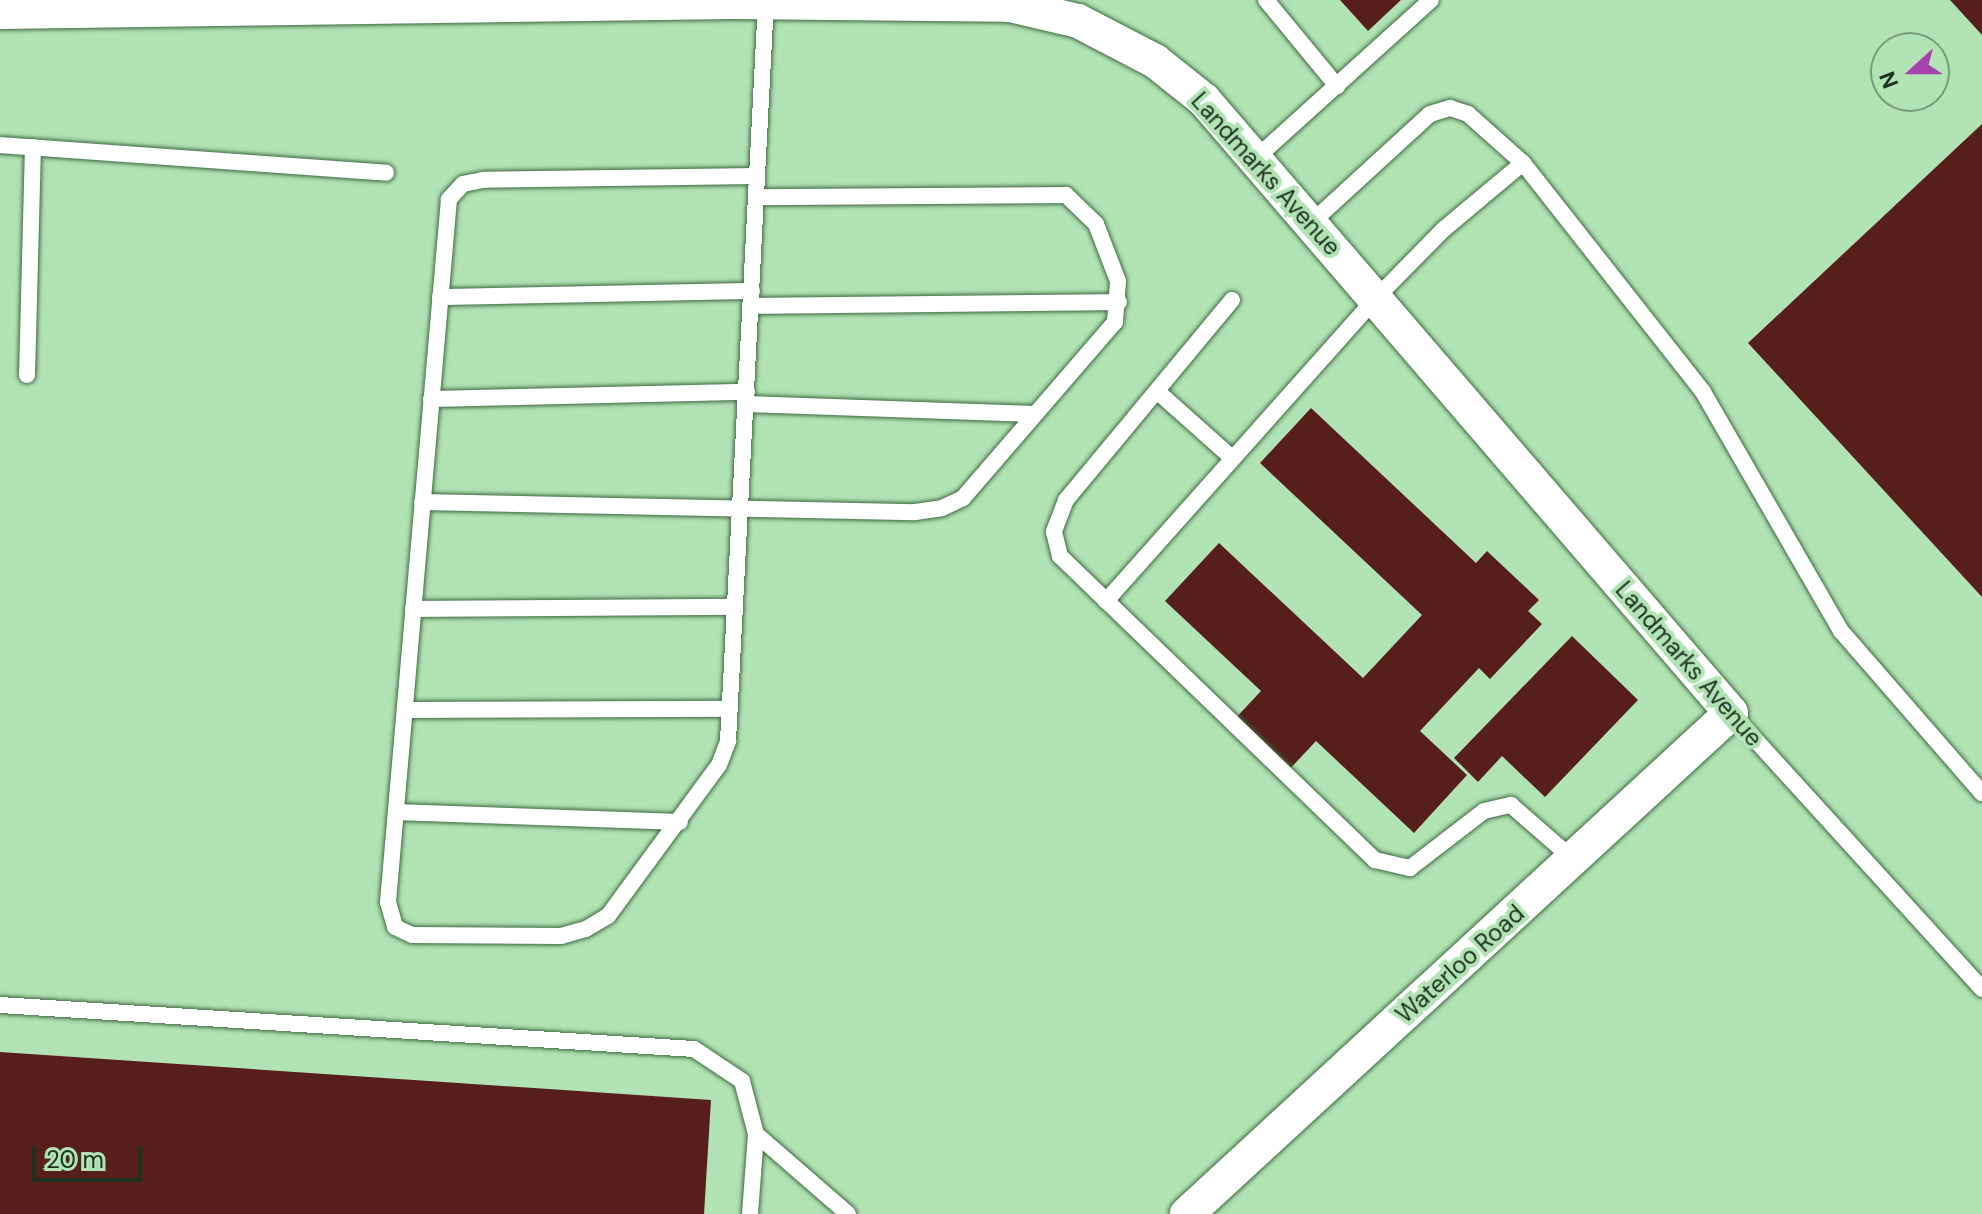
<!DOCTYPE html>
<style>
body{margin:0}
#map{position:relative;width:1982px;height:1214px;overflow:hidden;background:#b2e3b4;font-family:"DM Sans",sans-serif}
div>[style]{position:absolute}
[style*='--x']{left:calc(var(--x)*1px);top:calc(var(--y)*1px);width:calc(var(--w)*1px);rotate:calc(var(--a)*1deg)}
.building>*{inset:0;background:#561f1c}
.roads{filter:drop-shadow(0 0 2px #3e6a41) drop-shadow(0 0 2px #3e6a41)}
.lane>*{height:16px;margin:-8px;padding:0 8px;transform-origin:8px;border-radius:8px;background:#fff}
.street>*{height:34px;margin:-17px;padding:0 17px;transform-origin:17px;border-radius:17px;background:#fff}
span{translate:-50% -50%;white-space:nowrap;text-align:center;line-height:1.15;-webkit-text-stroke:8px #b2e3b4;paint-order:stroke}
.street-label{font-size:24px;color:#1e311f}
.north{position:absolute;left:1870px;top:32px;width:80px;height:80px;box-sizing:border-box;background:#b2e3b4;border:2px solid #779c78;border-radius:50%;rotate:249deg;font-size:22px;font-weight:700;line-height:32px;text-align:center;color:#1e311f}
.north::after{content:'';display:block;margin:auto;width:28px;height:36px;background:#a543aa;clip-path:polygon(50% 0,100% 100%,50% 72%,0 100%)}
.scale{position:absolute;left:32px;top:1146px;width:110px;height:36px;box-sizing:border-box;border:4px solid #1e311f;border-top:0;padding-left:10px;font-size:24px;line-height:28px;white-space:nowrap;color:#1e311f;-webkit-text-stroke:6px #b2e3b4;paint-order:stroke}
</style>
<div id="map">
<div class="building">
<i style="clip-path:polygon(1340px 0,1401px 0,1368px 31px)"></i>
<i style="clip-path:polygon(1950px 0,1982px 0,1982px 35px)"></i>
<i style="clip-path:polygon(1982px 124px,1982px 597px,1748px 343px)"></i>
<i style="clip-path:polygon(1311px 408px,1476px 563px,1487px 551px,1539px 600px,1528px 611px,1542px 624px,1490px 679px,1479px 668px,1420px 731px,1467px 775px,1414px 833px,1316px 741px,1286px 773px,1232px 722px,1261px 691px,1165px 601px,1219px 543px,1363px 678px,1422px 615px,1260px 463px)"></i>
<i style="clip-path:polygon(1572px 636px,1638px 700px,1545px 797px,1502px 756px,1478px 782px,1454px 758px)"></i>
<i style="clip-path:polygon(0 1052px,711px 1100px,704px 1214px,0 1214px)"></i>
</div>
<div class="roads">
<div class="lane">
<i style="--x:1266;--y:0;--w:112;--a:50.5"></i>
<i style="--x:0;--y:145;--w:387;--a:4.1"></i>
<i style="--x:1255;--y:159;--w:237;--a:-42.1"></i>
<i style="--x:757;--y:176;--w:274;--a:179.2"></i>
<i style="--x:483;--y:180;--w:20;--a:169"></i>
<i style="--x:463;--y:184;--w:21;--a:133"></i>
<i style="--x:449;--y:199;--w:706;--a:94.96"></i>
<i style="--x:388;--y:902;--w:26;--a:74"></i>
<i style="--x:395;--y:927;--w:19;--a:25"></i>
<i style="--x:412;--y:935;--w:149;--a:0.4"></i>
<i style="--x:561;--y:936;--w:26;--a:-16"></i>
<i style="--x:586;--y:929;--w:26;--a:-31"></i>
<i style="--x:608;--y:916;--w:187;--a:-53.7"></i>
<i style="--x:719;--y:765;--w:26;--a:-69"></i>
<i style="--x:728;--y:741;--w:740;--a:-87.06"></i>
<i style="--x:1311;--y:223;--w:161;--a:-42.5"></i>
<i style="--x:1430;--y:114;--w:21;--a:-17"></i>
<i style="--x:1450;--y:108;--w:19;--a:18"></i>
<i style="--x:1468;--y:114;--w:74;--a:41.7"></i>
<i style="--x:1523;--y:163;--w:291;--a:51.8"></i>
<i style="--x:1703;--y:392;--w:276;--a:60"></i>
<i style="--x:1841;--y:631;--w:215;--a:49"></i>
<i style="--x:440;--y:297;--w:312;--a:-1.1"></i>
<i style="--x:1232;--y:300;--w:260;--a:129.7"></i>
<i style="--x:1066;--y:500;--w:34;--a:111"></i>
<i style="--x:1054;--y:532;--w:25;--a:76"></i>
<i style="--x:1060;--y:556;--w:438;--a:44"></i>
<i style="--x:1375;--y:860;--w:36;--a:13"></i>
<i style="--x:1410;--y:868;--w:93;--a:-37.6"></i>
<i style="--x:1484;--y:811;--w:28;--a:-13"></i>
<i style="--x:1511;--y:805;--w:84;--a:41.1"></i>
<i style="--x:751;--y:306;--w:368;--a:-0.6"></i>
<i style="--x:27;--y:375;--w:228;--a:-88.5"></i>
<i style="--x:1158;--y:392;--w:99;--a:41.7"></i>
<i style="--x:431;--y:399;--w:316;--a:-1.3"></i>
<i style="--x:746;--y:404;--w:289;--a:2"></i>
<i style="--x:422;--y:502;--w:493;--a:1.2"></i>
<i style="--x:915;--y:512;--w:27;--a:-8"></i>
<i style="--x:942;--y:508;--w:23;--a:-25"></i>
<i style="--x:963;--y:498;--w:233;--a:-49.2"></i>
<i style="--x:1115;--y:322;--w:41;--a:-85.8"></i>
<i style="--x:1118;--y:281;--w:61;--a:-111.1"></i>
<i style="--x:1096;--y:224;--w:42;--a:-136"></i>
<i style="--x:1066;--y:195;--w:309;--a:179.6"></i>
<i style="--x:1106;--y:601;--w:404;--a:-48.3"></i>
<i style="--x:1375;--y:299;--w:98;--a:-45.4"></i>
<i style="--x:1444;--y:229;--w:103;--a:-39.9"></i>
<i style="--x:413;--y:609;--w:322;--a:-0.4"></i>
<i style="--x:405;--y:710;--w:325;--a:-0.2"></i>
<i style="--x:1731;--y:713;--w:373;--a:47.7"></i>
<i style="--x:396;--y:812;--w:284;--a:2"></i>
<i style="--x:0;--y:1005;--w:695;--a:3.63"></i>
<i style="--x:694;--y:1049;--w:58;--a:33.7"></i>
<i style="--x:742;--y:1081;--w:55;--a:75.2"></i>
<i style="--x:756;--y:1134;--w:80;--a:94.3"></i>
<i style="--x:756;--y:1134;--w:122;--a:41"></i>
</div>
<div class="street">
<i style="--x:0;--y:12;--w:733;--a:-0.78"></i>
<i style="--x:733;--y:2;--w:277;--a:0.6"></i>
<i style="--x:1010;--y:5;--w:70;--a:13.2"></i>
<i style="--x:1078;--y:21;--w:87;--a:27.5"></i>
<i style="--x:1155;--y:61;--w:63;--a:38.5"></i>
<i style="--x:1204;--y:100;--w:808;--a:49.31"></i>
<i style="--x:1731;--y:713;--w:740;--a:137.36"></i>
</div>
</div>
<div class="street-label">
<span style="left:1266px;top:174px;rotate:48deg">Landmarks Avenue</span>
<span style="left:1689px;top:664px;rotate:49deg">Landmarks Avenue</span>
<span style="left:1460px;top:964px;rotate:-42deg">Waterloo Road</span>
</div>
<div class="north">N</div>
<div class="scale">20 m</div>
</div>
